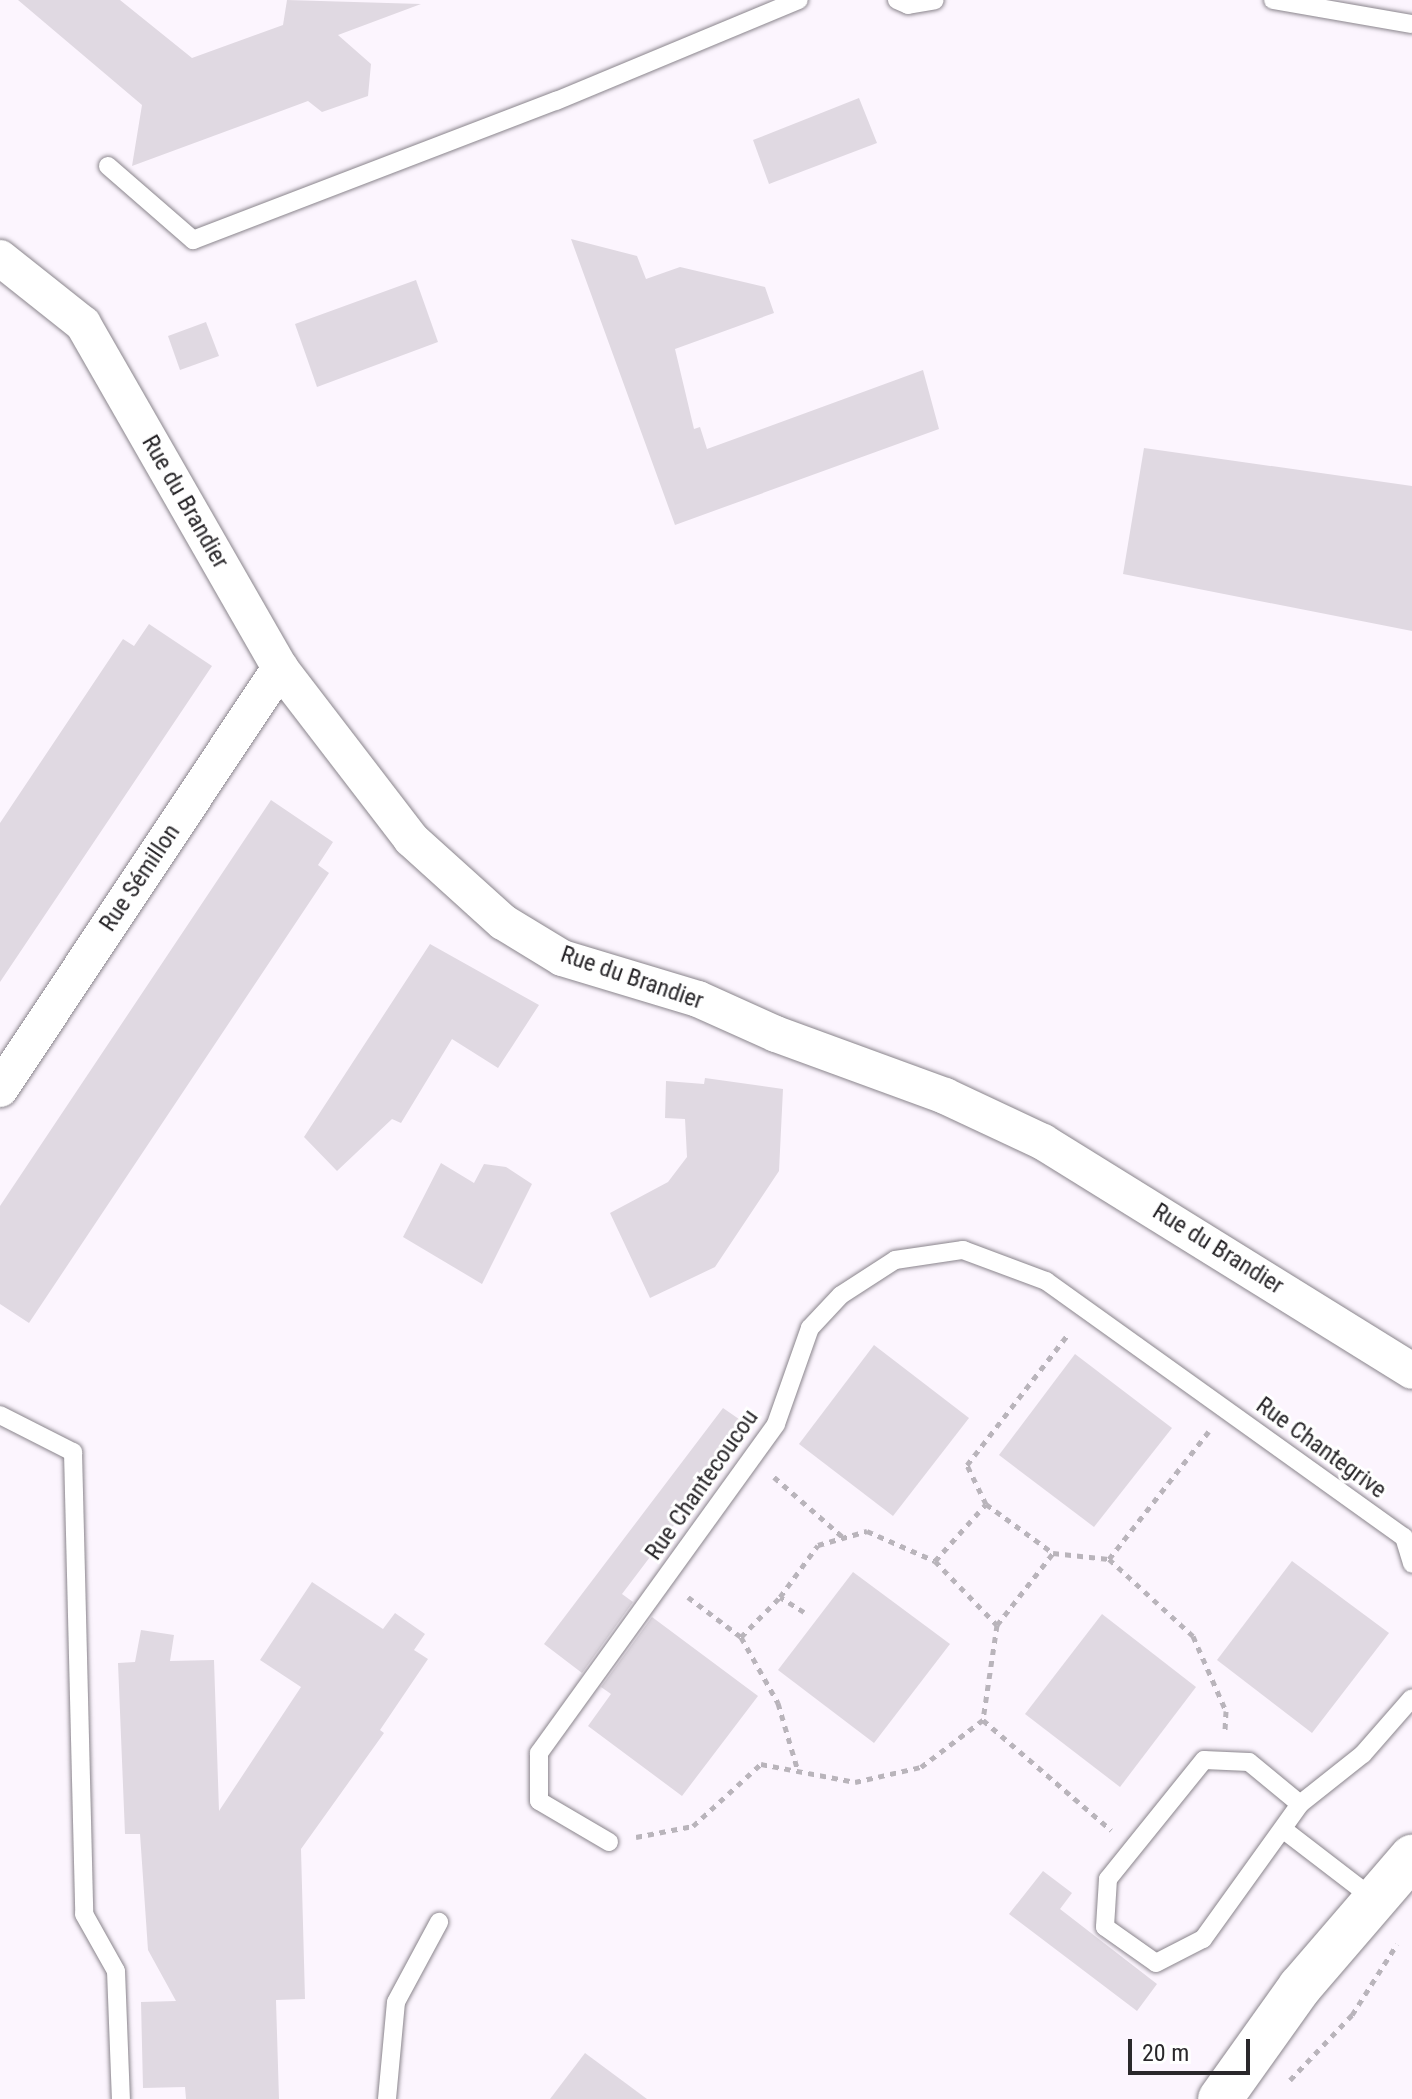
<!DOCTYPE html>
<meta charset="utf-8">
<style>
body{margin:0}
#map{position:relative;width:1412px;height:2099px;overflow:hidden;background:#fcf5fe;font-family:"Roboto Condensed",sans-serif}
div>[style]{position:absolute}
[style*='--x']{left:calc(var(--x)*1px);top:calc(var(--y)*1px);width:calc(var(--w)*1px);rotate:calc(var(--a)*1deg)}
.building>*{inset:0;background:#e0d9e2}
.path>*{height:5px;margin-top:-2.5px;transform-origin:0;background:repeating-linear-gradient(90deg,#b9b4bb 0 6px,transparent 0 12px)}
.roads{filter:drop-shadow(0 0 2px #8a858c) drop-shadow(0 0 2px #8a858c)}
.service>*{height:18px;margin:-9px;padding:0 9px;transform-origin:9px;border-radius:9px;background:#fff}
.minor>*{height:36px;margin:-18px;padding:0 18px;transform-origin:18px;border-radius:18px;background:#fff}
.tertiary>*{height:44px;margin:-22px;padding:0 22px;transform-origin:22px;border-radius:22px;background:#fff}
span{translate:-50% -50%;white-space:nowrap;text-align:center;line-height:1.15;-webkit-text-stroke:6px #fff;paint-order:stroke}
.street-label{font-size:24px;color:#2a282b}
.scale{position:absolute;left:1128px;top:2039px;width:122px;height:36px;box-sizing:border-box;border:4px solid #2a282b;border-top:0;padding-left:10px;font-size:24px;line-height:28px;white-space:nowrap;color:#2a282b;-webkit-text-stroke:6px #fff;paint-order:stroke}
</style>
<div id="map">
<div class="building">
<i style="clip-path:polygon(18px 0,120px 0,192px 58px,283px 25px,287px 0,421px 4px,338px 35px,371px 64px,368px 96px,322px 112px,308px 101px,132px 166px,142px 105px)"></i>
<i style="clip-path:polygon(859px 98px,877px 143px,769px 184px,753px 140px)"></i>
<i style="clip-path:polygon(571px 239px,637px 256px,646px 279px,680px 267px,765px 287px,774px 313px,675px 349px,694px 429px,700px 427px,707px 449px,923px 370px,939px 429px,675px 525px)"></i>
<i style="clip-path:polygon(416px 280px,438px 342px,317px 387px,295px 324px)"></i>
<i style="clip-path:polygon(206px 322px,219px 356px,180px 370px,168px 336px)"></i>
<i style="clip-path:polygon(1144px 448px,1412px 486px,1412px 631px,1123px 574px)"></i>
<i style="clip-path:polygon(149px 624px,212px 666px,0 982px,0 823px,123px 639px,134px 646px)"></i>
<i style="clip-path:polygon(271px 800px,333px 842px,318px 865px,329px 873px,29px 1323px,0 1304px,0 1206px)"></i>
<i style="clip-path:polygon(430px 944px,539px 1005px,498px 1068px,452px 1039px,401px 1123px,392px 1119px,337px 1171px,304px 1137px)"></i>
<i style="clip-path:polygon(705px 1078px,783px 1089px,779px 1171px,715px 1267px,650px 1298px,610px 1213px,668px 1182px,687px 1157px,685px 1119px,665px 1118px,666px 1081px,704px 1084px)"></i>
<i style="clip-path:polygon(441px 1163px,474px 1183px,484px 1164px,506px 1167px,532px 1184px,482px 1284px,403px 1237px)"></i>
<i style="clip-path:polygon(874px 1345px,969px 1418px,893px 1516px,799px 1444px)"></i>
<i style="clip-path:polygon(1075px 1354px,1172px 1428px,1094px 1527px,999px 1455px)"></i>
<i style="clip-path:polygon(723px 1408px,749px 1426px,622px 1594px,633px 1602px,582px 1673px,544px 1644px)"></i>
<i style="clip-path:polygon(1292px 1561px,1389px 1633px,1312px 1733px,1217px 1660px)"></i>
<i style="clip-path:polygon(853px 1572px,950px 1644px,874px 1743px,778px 1670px)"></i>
<i style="clip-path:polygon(312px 1582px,383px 1629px,395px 1613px,425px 1634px,414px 1650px,428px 1659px,380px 1730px,384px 1733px,301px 1849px,305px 1999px,276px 2000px,279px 2099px,186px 2099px,185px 2087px,143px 2088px,141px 2002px,176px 2001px,148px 1950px,140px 1834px,125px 1834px,118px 1663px,135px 1662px,141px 1630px,174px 1635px,170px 1661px,214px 1660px,219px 1811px,301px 1687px,260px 1660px)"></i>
<i style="clip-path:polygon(1102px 1614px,1196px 1687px,1120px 1787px,1025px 1714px)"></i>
<i style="clip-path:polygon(652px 1617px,758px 1696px,682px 1796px,588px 1726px,611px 1694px,601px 1687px)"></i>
<i style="clip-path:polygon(1043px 1871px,1072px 1893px,1060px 1909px,1157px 1984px,1137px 2011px,1009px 1914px)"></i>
<i style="clip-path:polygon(585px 2053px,647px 2099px,550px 2099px)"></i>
</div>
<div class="path">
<i style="--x:774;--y:1477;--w:93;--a:41.1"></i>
<i style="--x:986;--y:1504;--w:43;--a:-116"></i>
<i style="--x:967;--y:1465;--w:167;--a:-52.3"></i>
<i style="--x:1109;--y:1559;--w:162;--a:-52"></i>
<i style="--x:935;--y:1561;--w:89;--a:45.9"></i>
<i style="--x:997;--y:1625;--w:91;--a:-52.1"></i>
<i style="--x:688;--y:1597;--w:66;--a:37"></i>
<i style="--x:741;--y:1637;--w:56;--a:-45.7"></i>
<i style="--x:804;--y:1612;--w:28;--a:-148"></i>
<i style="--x:780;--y:1597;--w:64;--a:-53.8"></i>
<i style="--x:818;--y:1545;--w:51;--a:-15.9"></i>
<i style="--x:867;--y:1531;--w:74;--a:23.8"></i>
<i style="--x:935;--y:1561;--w:76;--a:-48.2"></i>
<i style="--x:986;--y:1504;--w:83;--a:36.2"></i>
<i style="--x:1053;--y:1553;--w:56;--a:6.1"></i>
<i style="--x:1109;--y:1559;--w:114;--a:42.5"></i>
<i style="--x:1193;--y:1636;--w:82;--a:66.3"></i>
<i style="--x:1226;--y:1711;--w:21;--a:93"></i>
<i style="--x:997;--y:1625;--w:96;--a:98.4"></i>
<i style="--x:983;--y:1720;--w:169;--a:40.7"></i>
<i style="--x:741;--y:1637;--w:76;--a:60.7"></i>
<i style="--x:778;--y:1703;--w:71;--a:73.6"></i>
<i style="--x:636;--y:1837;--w:58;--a:-10.9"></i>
<i style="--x:693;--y:1826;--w:92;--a:-42.4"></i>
<i style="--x:761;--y:1764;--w:96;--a:10.8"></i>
<i style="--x:855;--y:1782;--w:68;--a:-12.8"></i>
<i style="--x:921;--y:1767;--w:78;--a:-37.2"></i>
<i style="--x:1290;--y:2080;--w:90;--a:-46.4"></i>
<i style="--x:1352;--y:2015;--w:84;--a:-57.6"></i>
</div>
<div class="roads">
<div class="service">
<i style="--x:897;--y:0;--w:12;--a:24"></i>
<i style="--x:908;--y:5;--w:27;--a:-10"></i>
<i style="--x:1273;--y:0;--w:141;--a:9.8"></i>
<i style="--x:108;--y:166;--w:113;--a:41"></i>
<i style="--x:193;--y:240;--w:389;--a:-21"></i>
<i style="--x:556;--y:101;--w:263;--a:-22.6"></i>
<i style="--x:0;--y:1415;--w:82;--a:26.9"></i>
<i style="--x:73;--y:1452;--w:462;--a:88.6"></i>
<i style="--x:84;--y:1914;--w:65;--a:60.7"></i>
<i style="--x:116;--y:1971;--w:128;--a:87.8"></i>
<i style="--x:1300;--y:1804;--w:66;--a:-140.5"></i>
<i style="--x:1249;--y:1762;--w:45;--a:-177.5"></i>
<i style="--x:1204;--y:1760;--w:153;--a:128.9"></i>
<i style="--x:1108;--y:1879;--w:48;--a:93.6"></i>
<i style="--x:1105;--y:1927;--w:62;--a:35.2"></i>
<i style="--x:1156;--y:1963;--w:53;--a:-27.1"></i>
<i style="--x:1203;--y:1939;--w:166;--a:-54.3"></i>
<i style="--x:1300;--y:1804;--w:80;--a:-38.4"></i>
<i style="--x:1363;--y:1754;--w:74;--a:-48.8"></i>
<i style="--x:1284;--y:1830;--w:113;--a:37.5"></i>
<i style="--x:609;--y:1842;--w:81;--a:-149.6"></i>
<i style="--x:539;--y:1801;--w:48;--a:-90"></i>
<i style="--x:539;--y:1753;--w:405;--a:-54.2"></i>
<i style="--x:776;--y:1424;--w:102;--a:-70.5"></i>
<i style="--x:810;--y:1328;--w:45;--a:-46.8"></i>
<i style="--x:841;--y:1295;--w:64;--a:-32.9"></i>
<i style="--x:895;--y:1260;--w:69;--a:-8.4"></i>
<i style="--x:963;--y:1250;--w:89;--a:20.5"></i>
<i style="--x:1046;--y:1281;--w:440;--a:35.6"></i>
<i style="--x:1404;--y:1537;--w:28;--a:73"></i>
<i style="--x:387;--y:2099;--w:97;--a:-84.7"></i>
<i style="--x:396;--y:2002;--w:91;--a:-61.7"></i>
</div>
<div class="minor">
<i style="--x:0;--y:258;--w:106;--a:38.5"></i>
<i style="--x:83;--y:324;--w:396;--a:60.2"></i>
<i style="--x:280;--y:668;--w:215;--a:52.5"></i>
<i style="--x:411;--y:839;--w:124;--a:42.1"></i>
<i style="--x:503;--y:922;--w:69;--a:31.4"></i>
<i style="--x:562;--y:958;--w:142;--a:16.8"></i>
<i style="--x:698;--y:999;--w:85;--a:24.2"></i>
<i style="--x:776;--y:1034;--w:180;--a:20.1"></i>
<i style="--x:945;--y:1096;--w:108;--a:25.1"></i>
<i style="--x:1043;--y:1142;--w:434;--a:31.8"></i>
<i style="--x:0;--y:1089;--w:506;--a:-56.37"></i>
</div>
<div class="tertiary">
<i style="--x:1220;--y:2099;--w:138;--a:-54.5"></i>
<i style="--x:1300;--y:1987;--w:172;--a:-49.3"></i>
</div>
</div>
<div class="street-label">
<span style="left:185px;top:502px;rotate:60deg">Rue du Brandier</span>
<span style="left:140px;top:878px;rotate:-56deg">Rue Sémillon</span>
<span style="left:632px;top:978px;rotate:19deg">Rue du Brandier</span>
<span style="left:1218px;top:1249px;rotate:32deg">Rue du Brandier</span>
<span style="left:1321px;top:1448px;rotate:36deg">Rue Chantegrive</span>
<span style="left:702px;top:1485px;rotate:-55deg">Rue Chantecoucou</span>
</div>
<div class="scale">20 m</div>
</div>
